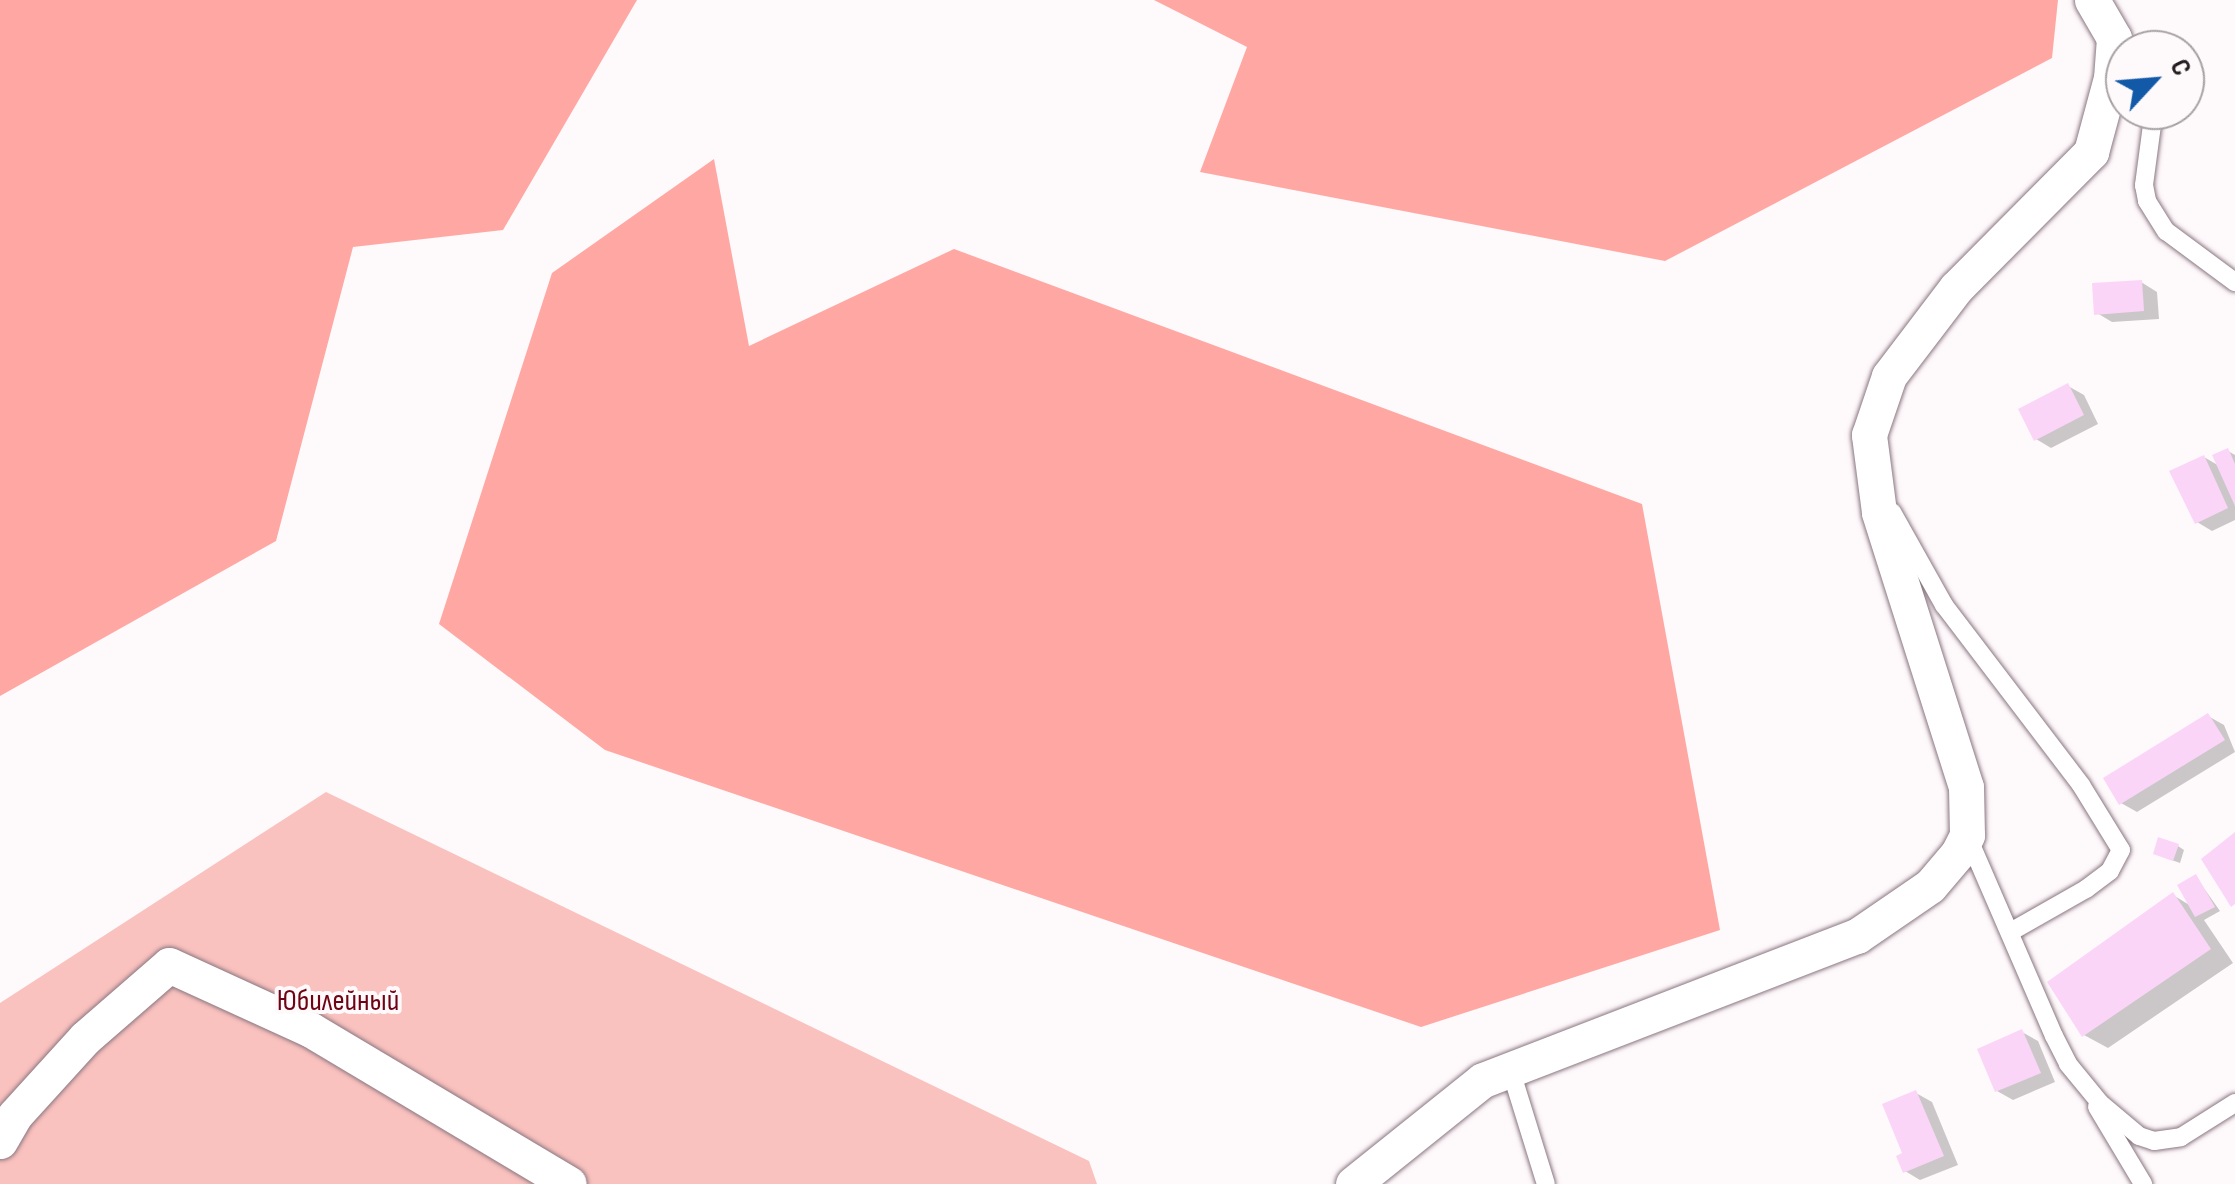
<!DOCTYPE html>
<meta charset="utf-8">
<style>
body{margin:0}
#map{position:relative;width:2235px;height:1184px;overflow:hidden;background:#fef9fb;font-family:"Sofia Sans Condensed",sans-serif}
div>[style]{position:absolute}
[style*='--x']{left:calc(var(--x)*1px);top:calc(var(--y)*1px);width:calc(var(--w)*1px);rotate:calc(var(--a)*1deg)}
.green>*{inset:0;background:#fac2be}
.forest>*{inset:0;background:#ffa7a2}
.shadow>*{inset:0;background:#0003}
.building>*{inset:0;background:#fbd5f8}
.roads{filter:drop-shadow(0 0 2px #8a7680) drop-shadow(0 0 2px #8a7680)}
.lane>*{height:18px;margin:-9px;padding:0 9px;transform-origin:9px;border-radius:9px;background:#fff}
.street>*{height:35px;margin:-17.5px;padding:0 17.5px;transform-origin:17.5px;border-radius:17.5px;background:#fff}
span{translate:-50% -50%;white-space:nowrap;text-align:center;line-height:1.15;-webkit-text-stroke:8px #fef9fb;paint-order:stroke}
.park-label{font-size:30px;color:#6e0413}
.north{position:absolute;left:2105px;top:30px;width:100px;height:100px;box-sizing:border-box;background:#fef9fb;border:2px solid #a7a1a3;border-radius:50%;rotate:64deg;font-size:28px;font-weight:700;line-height:40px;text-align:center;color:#241c20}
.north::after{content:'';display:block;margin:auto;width:35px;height:45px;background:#1259a8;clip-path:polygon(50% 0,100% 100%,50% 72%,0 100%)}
</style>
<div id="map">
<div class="green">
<i style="clip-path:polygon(326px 792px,1089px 1161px,1097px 1184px,0 1184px,0 1003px)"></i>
</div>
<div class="forest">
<i style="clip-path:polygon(0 0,637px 0,503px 230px,353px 247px,276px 541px,0 696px)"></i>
<i style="clip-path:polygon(1154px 0,2058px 0,2052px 58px,1665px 261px,1200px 172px,1247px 47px)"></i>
<i style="clip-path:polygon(714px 159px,749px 346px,954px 249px,1642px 504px,1720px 930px,1421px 1027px,605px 750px,439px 624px,552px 273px)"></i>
</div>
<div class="shadow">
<i style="clip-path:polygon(2141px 282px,2157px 292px,2159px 319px,2112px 322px,2097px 313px)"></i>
<i style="clip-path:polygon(2068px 386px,2084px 395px,2098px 424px,2051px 448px,2036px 439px)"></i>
<i style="clip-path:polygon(2228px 451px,2235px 455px,2235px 520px,2212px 531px,2197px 522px,2204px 457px,2221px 467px)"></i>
<i style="clip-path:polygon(2208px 716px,2224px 725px,2235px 752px,2137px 812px,2121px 803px)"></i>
<i style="clip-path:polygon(2178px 846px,2184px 850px,2180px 863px,2163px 857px)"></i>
<i style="clip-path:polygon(2196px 877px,2220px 911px,2204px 920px,2233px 963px,2108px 1048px,2084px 1035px,2173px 895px,2191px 906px)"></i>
<i style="clip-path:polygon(2022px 1032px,2038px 1041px,2055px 1082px,2013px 1100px,1997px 1091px)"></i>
<i style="clip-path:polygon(1916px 1093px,1932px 1102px,1958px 1165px,1920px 1180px,1905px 1171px)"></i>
</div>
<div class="building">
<i style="clip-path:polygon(2142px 280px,2144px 311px,2094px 315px,2092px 283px)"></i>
<i style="clip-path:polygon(2068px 383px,2084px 415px,2034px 441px,2018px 409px)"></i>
<i style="clip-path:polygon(2228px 448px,2235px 464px,2235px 506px,2212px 455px)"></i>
<i style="clip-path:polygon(2204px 455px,2228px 508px,2195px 524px,2169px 471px)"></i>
<i style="clip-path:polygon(2208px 713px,2225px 740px,2119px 805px,2103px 778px)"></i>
<i style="clip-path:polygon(2235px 832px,2235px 904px,2231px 907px,2201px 859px)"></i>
<i style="clip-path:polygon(2158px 837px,2179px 844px,2173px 861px,2153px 854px)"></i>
<i style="clip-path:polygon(2196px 874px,2215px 907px,2195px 917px,2177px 885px)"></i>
<i style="clip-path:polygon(2173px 892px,2211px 949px,2082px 1037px,2047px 982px)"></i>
<i style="clip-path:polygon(2022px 1029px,2041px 1073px,1995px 1092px,1977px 1049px)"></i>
<i style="clip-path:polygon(1916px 1090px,1944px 1156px,1903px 1173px,1896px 1156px,1902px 1153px,1882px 1104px)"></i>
</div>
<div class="roads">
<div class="lane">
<i style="--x:2154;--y:110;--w:76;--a:97.6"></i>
<i style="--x:2144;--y:185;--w:16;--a:79"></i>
<i style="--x:2147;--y:201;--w:36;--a:58"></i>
<i style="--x:2166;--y:231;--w:86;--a:36.5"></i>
<i style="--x:1892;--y:512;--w:107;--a:60.8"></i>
<i style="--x:1944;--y:605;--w:226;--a:52.7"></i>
<i style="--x:2081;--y:785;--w:76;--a:58.4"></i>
<i style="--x:2121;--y:850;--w:24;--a:118"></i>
<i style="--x:2110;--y:871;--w:30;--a:143"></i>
<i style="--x:2086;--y:889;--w:85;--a:150.4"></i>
<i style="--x:1967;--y:835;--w:219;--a:66.6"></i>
<i style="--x:2054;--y:1036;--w:31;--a:63"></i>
<i style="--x:2068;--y:1064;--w:50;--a:50.6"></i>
<i style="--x:2100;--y:1103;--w:51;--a:40.2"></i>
<i style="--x:2139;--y:1136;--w:16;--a:18"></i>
<i style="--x:2154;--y:1141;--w:27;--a:-8"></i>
<i style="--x:2181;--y:1137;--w:64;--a:-32.2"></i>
<i style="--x:1510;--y:1068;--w:121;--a:72.8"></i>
<i style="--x:2097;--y:1107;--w:90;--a:59.1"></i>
</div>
<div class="street">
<i style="--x:0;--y:1141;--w:30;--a:-60"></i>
<i style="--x:15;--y:1115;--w:104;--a:-47.7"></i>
<i style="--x:85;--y:1038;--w:111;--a:-41"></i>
<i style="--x:169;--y:965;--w:156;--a:24.6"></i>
<i style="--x:311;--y:1030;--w:300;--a:30.8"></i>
<i style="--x:1353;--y:1184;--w:166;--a:-38.7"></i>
<i style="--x:1483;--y:1080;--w:401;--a:-21.1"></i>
<i style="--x:1857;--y:936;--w:88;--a:-34.4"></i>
<i style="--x:1930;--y:886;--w:43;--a:-49.7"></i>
<i style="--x:1958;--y:853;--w:20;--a:-63"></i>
<i style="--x:1967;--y:835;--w:48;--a:-91.2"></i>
<i style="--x:1966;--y:787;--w:288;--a:-107.6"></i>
<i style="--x:1879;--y:512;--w:78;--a:-97.4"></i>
<i style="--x:1869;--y:435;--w:62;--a:-71.3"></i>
<i style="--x:1889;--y:376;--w:111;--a:-52.7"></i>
<i style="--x:1956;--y:288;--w:192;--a:-45.2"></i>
<i style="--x:2091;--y:152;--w:77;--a:-74.9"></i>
<i style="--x:2111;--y:78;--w:40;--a:-85.7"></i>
<i style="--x:2114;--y:38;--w:44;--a:-120.1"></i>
</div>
</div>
<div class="park-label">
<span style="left:338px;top:1001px">Юбилейный</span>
</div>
<div class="north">С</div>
</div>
